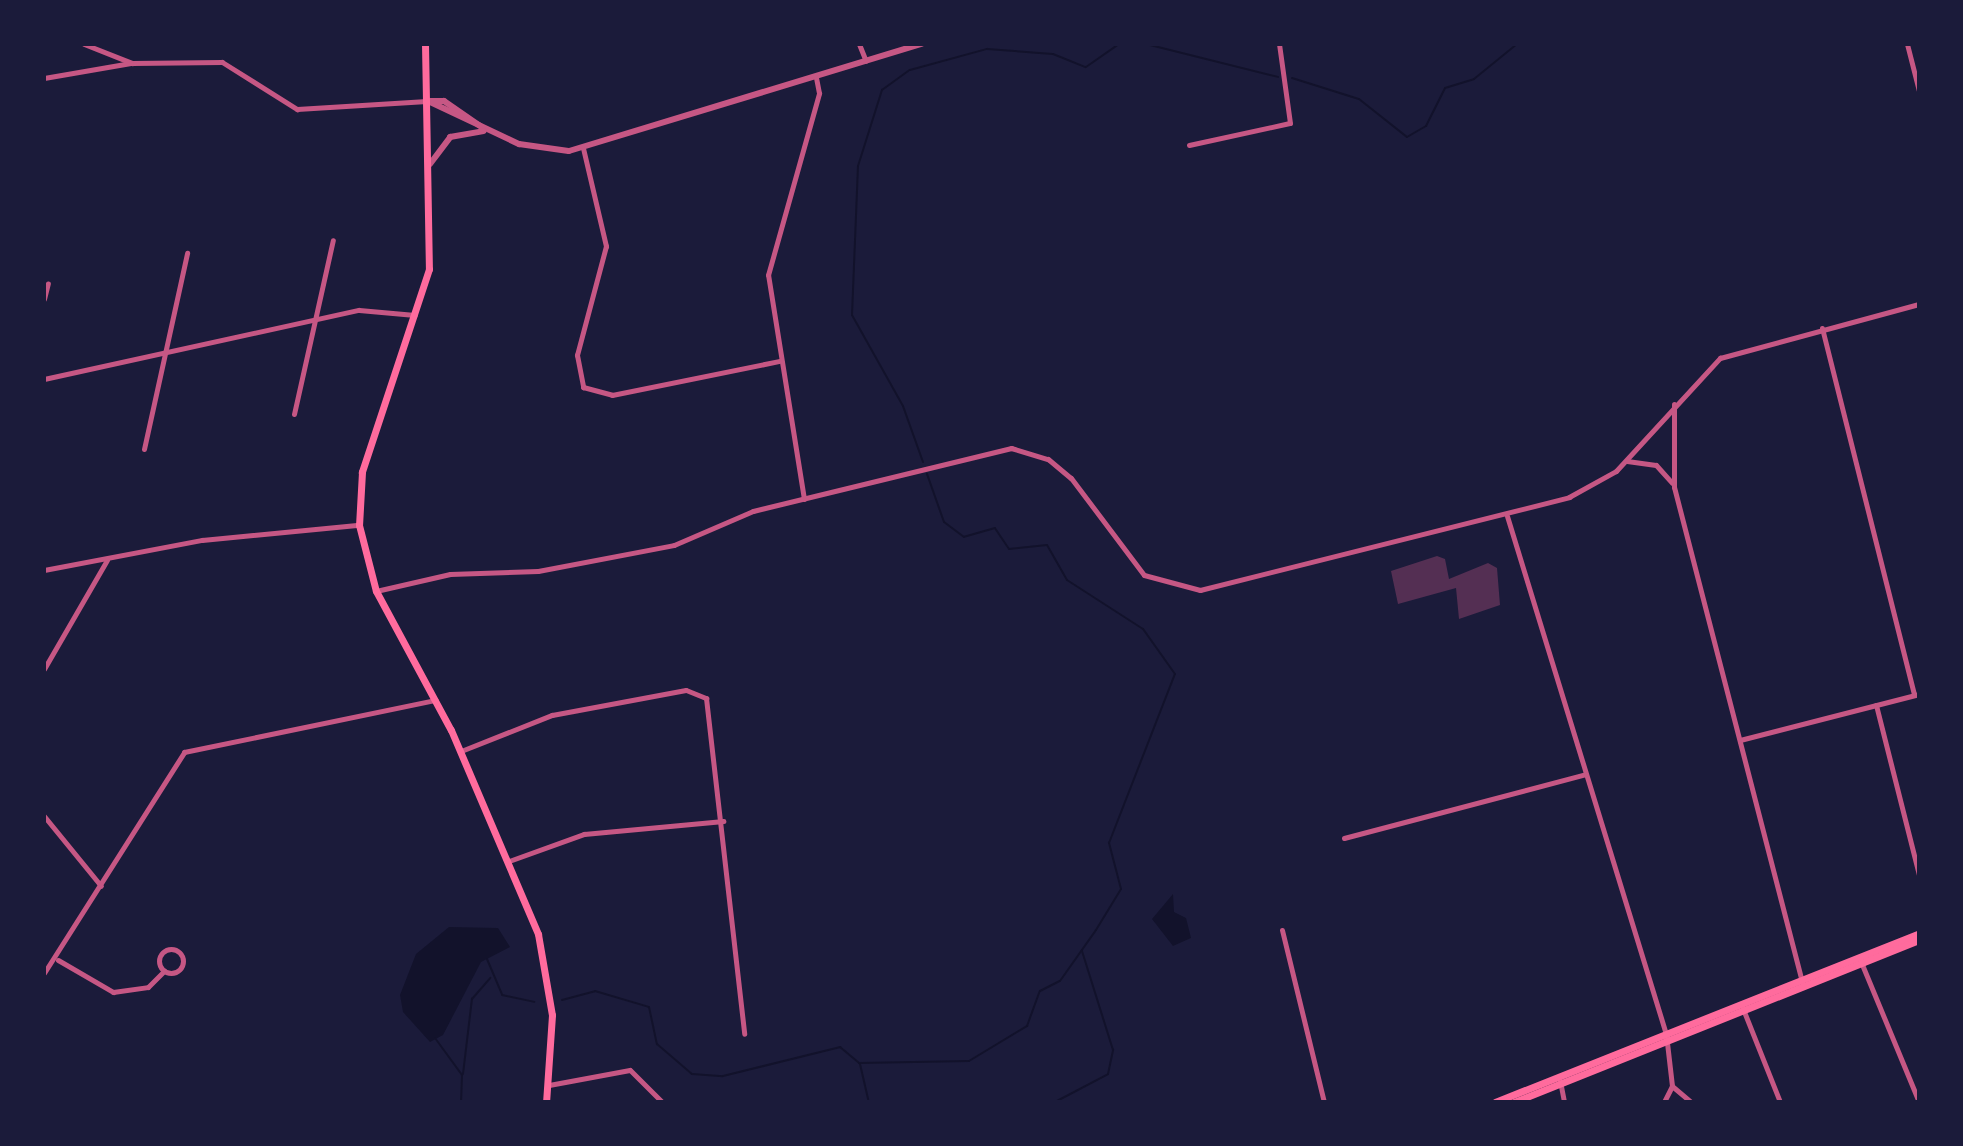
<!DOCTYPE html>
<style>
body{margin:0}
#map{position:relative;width:1963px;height:1146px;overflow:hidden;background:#1b1b3a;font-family:Mulish,sans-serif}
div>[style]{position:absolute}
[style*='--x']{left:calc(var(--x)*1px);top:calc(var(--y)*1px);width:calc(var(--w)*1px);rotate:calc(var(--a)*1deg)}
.water>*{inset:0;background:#12122b}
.stream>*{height:2px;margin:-1px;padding:0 1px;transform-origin:1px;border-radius:1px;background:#12122b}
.building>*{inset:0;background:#542f53}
.minor>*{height:5px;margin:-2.5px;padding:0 2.5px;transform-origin:2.5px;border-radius:2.5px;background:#c65784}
.minor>.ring{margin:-2.5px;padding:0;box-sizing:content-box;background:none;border:5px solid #c65784;border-radius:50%}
.tertiary>*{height:6px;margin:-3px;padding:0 3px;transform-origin:3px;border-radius:3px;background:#c65784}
.secondary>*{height:7px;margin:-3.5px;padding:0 3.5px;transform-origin:3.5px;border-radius:3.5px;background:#ff6b9d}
.primary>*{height:7px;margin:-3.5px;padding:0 3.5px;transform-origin:3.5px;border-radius:3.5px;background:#ff6b9d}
span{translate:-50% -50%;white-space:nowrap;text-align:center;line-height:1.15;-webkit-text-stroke:8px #1b1b3a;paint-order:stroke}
.frame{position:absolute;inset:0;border:46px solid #1b1b3a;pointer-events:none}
</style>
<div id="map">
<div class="water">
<i style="clip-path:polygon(1173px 894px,1174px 912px,1186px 918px,1191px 938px,1173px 946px,1152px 919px)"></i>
<i style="clip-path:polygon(449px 927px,498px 928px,510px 947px,481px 962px,443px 1035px,430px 1042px,403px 1012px,400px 995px,416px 954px)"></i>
</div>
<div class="stream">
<i style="--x:1146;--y:44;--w:136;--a:14"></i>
<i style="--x:1292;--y:78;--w:70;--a:17.4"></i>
<i style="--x:1359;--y:99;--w:61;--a:38.4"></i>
<i style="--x:1407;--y:137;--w:22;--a:-30"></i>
<i style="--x:1426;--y:126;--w:42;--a:-63.4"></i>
<i style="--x:1445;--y:88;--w:30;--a:-17"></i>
<i style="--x:1474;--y:79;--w:55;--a:-39.1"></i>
<i style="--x:923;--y:462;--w:59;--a:-109.7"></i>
<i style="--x:903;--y:406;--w:104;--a:-119.3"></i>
<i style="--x:852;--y:315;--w:149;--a:-87.7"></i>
<i style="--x:858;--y:166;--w:80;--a:-72.5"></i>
<i style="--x:882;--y:90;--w:34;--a:-36"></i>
<i style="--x:910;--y:70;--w:80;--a:-15.3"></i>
<i style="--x:987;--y:49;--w:66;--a:4.3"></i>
<i style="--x:1053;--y:54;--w:35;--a:22"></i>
<i style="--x:1086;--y:67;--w:40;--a:-34.9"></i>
<i style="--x:487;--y:959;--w:39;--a:67"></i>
<i style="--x:502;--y:995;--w:33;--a:12"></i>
<i style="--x:562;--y:1000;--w:34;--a:-15"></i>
<i style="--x:595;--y:991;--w:56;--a:16.5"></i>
<i style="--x:649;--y:1007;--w:38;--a:78"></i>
<i style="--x:657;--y:1044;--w:46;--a:40.6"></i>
<i style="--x:692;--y:1074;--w:31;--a:4"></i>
<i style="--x:723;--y:1076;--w:121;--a:-13.9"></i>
<i style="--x:840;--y:1047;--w:25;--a:40"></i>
<i style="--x:859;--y:1063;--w:110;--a:-1"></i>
<i style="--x:969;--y:1061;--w:68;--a:-31.1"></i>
<i style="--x:1027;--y:1026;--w:37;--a:-70"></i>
<i style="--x:1040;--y:991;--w:22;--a:-27"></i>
<i style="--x:1060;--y:981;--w:62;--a:-54.8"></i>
<i style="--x:1096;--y:930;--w:48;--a:-58.6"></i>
<i style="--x:1121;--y:889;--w:48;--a:-104.6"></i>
<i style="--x:1109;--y:843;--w:181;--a:-68.7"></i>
<i style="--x:1175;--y:674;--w:55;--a:-125.4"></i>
<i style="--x:1143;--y:629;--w:90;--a:-147.2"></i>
<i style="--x:1067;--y:580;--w:40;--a:-119.7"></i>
<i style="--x:1047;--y:545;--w:38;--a:174"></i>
<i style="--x:1009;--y:549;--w:25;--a:-124"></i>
<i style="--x:995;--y:528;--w:32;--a:164"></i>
<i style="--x:964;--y:537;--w:25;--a:-143"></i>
<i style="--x:944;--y:522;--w:51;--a:-109.5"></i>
<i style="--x:435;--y:1038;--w:46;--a:53.9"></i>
<i style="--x:462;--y:1075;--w:27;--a:92"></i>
<i style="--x:860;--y:1064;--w:39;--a:77"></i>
<i style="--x:463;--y:1074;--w:76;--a:-83.2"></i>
<i style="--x:472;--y:999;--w:28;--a:-49"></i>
<i style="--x:1055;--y:1102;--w:60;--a:-27.8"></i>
<i style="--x:1108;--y:1074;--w:25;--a:-78"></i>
<i style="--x:1113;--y:1050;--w:104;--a:-107.4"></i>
</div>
<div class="building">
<i style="clip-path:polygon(1437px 556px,1445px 559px,1449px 579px,1488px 563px,1497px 568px,1500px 605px,1459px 619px,1456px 588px,1398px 604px,1391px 571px)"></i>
</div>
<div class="minor">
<i style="--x:84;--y:44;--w:52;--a:21.6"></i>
<i style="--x:132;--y:63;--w:90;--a:-0.6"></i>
<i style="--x:222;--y:62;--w:89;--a:32.1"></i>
<i style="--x:297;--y:109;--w:130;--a:-3.5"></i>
<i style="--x:859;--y:44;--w:18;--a:68"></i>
<i style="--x:1907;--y:44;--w:49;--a:75.7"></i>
<i style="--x:44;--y:78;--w:88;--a:-9.8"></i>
<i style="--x:1189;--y:145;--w:103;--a:-12.3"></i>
<i style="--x:1290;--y:123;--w:80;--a:-97.9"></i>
<i style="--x:583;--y:148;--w:101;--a:76.8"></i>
<i style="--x:606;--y:246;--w:113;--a:104.9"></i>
<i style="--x:577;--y:355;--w:33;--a:79"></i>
<i style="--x:583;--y:387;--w:30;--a:15"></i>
<i style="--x:612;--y:395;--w:170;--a:-11.5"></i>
<i style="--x:44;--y:299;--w:16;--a:-76"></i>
<i style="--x:1822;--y:328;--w:378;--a:75.9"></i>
<i style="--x:44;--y:379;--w:322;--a:-12.4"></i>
<i style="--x:359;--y:310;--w:56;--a:5.1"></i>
<i style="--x:1674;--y:404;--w:83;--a:90"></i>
<i style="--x:1674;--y:487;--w:511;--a:75.5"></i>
<i style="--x:294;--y:414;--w:178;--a:-77.4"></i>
<i style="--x:144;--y:449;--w:201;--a:-77.6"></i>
<i style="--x:1627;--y:461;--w:29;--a:8"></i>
<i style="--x:1656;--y:465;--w:24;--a:48"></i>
<i style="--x:804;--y:499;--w:227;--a:-99.1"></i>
<i style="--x:768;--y:275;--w:189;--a:-74.3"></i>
<i style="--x:819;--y:93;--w:15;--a:-101"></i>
<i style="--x:1507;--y:516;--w:542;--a:72.94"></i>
<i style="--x:1666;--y:1034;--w:52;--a:83.4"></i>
<i style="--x:1672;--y:1086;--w:18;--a:117"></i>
<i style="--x:44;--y:570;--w:161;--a:-10.8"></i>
<i style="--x:202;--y:540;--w:158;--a:-5.5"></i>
<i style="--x:376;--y:591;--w:76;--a:-12.9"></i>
<i style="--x:450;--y:574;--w:88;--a:-2"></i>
<i style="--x:538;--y:571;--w:138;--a:-10.8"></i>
<i style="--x:674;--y:545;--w:86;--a:-23.3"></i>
<i style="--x:753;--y:511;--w:266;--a:-13.7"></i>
<i style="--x:1011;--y:448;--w:39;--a:17"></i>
<i style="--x:1048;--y:459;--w:30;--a:40"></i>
<i style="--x:1071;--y:478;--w:121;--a:53"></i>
<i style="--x:1144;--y:575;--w:58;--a:15"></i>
<i style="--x:1200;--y:590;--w:381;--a:-14.1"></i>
<i style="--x:1569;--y:497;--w:54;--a:-29"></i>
<i style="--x:1616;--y:471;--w:154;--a:-47.4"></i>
<i style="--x:1720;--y:358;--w:206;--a:-15.2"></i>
<i style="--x:44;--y:669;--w:126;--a:-60"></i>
<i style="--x:1876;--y:705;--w:175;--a:75.8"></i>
<i style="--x:1740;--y:740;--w:185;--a:-14.4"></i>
<i style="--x:461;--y:751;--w:98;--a:-21.6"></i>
<i style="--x:552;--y:715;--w:136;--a:-10.6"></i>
<i style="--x:686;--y:690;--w:22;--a:22"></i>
<i style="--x:706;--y:698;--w:338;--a:83.5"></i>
<i style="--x:44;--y:816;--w:90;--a:50.8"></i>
<i style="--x:1344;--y:838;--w:250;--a:-14.8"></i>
<i style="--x:509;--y:861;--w:80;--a:-19.8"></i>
<i style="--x:584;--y:834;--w:140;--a:-5.3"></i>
<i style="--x:1282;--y:930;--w:177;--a:76.3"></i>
<i class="ring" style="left:159px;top:949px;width:19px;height:19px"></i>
<i style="--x:58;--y:960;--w:64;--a:30.2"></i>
<i style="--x:113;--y:992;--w:35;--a:-8"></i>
<i style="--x:148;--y:987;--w:23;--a:-45"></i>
<i style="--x:1861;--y:962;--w:152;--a:67.5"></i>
<i style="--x:44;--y:973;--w:262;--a:-57.6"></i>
<i style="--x:184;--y:752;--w:257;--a:-11.7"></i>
<i style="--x:1743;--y:1009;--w:100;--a:68.3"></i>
<i style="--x:1560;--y:1081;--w:21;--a:79"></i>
<i style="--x:549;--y:1085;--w:82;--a:-10.5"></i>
<i style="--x:630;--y:1070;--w:45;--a:45"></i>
<i style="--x:1672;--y:1086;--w:25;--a:40"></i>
</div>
<div class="tertiary">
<i style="--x:428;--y:101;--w:101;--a:25.3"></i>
<i style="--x:519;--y:144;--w:50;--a:8"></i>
<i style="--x:569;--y:151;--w:369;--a:-16.9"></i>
<i style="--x:428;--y:101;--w:16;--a:0"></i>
<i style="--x:444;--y:101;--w:47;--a:34.7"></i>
<i style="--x:430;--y:164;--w:34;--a:-53"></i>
<i style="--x:450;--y:137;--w:34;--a:-10"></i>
</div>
<div class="secondary">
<i style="--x:425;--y:44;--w:225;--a:89"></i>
<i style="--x:429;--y:269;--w:214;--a:108.3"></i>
<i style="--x:362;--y:472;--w:53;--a:93.2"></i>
<i style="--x:359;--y:525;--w:68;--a:75.6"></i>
<i style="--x:376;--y:591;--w:158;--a:61.7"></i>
<i style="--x:451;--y:730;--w:222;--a:66.9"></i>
<i style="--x:538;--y:934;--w:82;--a:80.2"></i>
<i style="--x:552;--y:1015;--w:87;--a:93.9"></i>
</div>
<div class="primary">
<i style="--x:1495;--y:1102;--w:456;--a:-21.7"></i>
<i style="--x:1514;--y:1102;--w:436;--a:-21.8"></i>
</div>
<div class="frame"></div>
</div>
